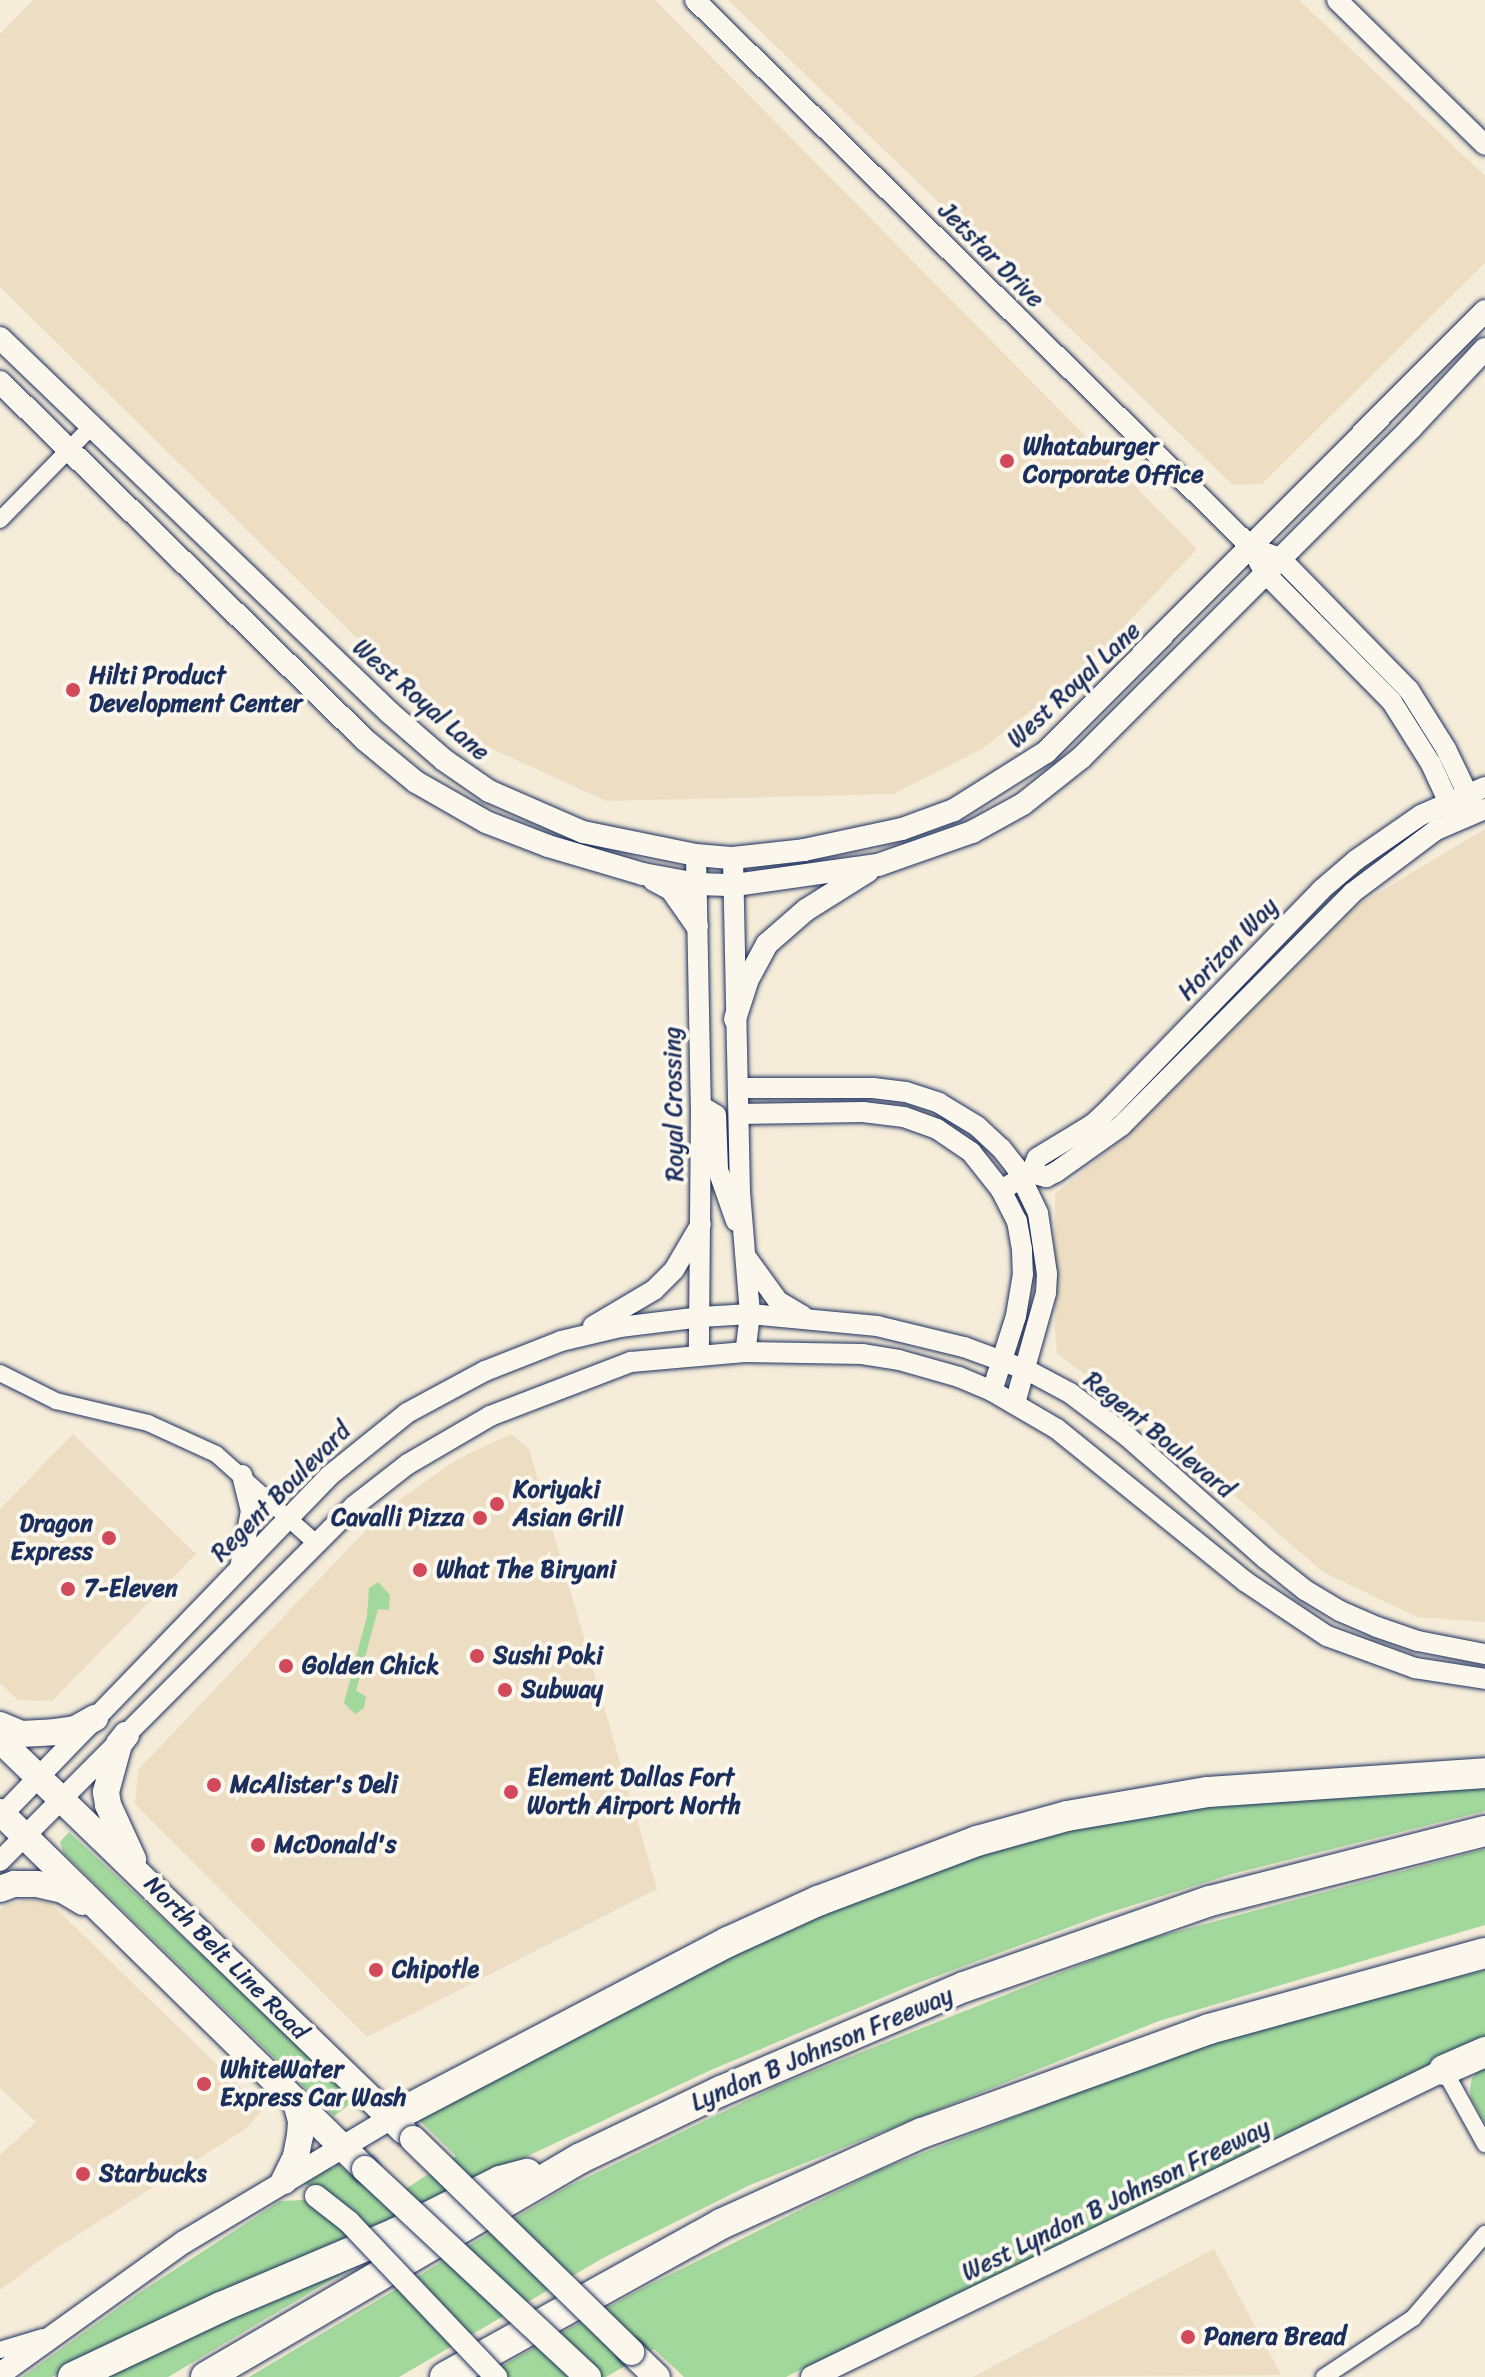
<!DOCTYPE html>
<style>
body{margin:0}
#map{position:relative;width:1485px;height:2377px;overflow:hidden;background:#f5ecd9;font-family:Sriracha,sans-serif}
div>[style]{position:absolute}
[style*='--x']{left:calc(var(--x)*1px);top:calc(var(--y)*1px);width:calc(var(--w)*1px);rotate:calc(var(--a)*1deg)}
.built>*{inset:0;background:#eddec3}
.green>*{inset:0;background:#a2d89c}
.roads{filter:drop-shadow(0 0 2px #1b2f5e) drop-shadow(0 0 2px #1b2f5e)}
.minor>*{height:16px;margin:-8px;padding:0 8px;transform-origin:8px;border-radius:8px;background:#fbf7ec}
.tertiary>*{height:20px;margin:-10px;padding:0 10px;transform-origin:10px;border-radius:10px;background:#fbf7ec}
.secondary>*{height:22px;margin:-11px;padding:0 11px;transform-origin:11px;border-radius:11px;background:#fbf7ec}
.primary>*{height:26px;margin:-13px;padding:0 13px;transform-origin:13px;border-radius:13px;background:#fbf7ec}
.motorway>*{height:30px;margin:-15px;padding:0 15px;transform-origin:15px;border-radius:15px;background:#fbf7ec}
.bridges{filter:drop-shadow(0 0 2px #1b2f5e) drop-shadow(0 0 2px #1b2f5e)}
.secondary-bridge>*{height:22px;margin:-11px;padding:0 11px;transform-origin:11px;border-radius:11px;background:#fbf7ec}
.primary-bridge>*{height:26px;margin:-13px;padding:0 13px;transform-origin:13px;border-radius:13px;background:#fbf7ec}
.dots>*{width:22px;height:22px;translate:-50% -50%;box-sizing:border-box;border:4px solid #fbf7ec;border-radius:50%}
span{translate:-50% -50%;white-space:nowrap;text-align:center;line-height:1.15;-webkit-text-stroke:8px #fbf7ec;paint-order:stroke}
.street-label{font-size:24px;color:#1b2f5e}
.poi-label{font-size:24px;color:#1b2f5e;font-weight:700}
.left{translate:0 -50%;text-align:left}
.right{translate:-100% -50%;text-align:right}
</style>
<div id="map">
<div class="built">
<i style="clip-path:polygon(33px 0,655px 0,1197px 549px,1084px 669px,982px 749px,893px 794px,606px 801px,488px 747px,370px 651px,0 287px,0 34px)"></i>
<i style="clip-path:polygon(728px 0,1299px 0,1485px 176px,1485px 263px,1262px 484px,1233px 485px)"></i>
<i style="clip-path:polygon(1485px 829px,1485px 1622px,1417px 1617px,1323px 1572px,1152px 1424px,1057px 1354px,1055px 1326px,1055px 1194px,1136px 1128px,1356px 906px)"></i>
<i style="clip-path:polygon(73px 1434px,196px 1554px,52px 1701px,18px 1700px,0 1683px,0 1509px)"></i>
<i style="clip-path:polygon(511px 1434px,529px 1449px,657px 1889px,367px 2037px,135px 1804px,138px 1770px,384px 1511px,456px 1460px)"></i>
<i style="clip-path:polygon(33px 1899px,51px 1904px,263px 2109px,247px 2128px,55px 2249px,0 2290px,0 2155px,36px 2122px,0 2088px,0 1910px,5px 1905px)"></i>
<i style="clip-path:polygon(1214px 2249px,1281px 2375px,973px 2377px)"></i>
</div>
<div class="green">
<i style="clip-path:polygon(378px 1582px,390px 1595px,389px 1610px,378px 1609px,356px 1691px,366px 1696px,364px 1708px,355px 1714px,344px 1703px,367px 1616px,369px 1588px)"></i>
<i style="clip-path:polygon(1485px 1781px,1485px 1811px,1232px 1874px,1105px 1914px,910px 1986px,711px 2070px,534px 2153px,400px 2221px,95px 2355px,52px 2377px,22px 2377px,142px 2291px,280px 2201px,305px 2200px,310px 2186px,303px 2183px,329px 2167px,333px 2169px,337px 2163px,384px 2203px,456px 2156px,418px 2119px,757px 1939px,1007px 1843px,1192px 1805px)"></i>
<i style="clip-path:polygon(69px 1832px,202px 1955px,234px 1979px,357px 2097px,353px 2102px,334px 2116px,63px 1852px,60px 1842px)"></i>
<i style="clip-path:polygon(1485px 1849px,1485px 1925px,1159px 2021px,750px 2185px,603px 2258px,399px 2377px,249px 2377px,567px 2187px,779px 2085px,1138px 1942px)"></i>
<i style="clip-path:polygon(1485px 1970px,1485px 2039px,786px 2377px,684px 2377px,654px 2349px,606px 2377px,482px 2377px,641px 2289px,880px 2170px,1088px 2088px,1261px 2027px)"></i>
<i style="clip-path:polygon(1485px 2063px,1485px 2123px,1471px 2098px,1470px 2088px,1472px 2078px)"></i>
<i style="clip-path:polygon(367px 2259px,168px 2377px,85px 2377px)"></i>
</div>
<div class="roads">
<div class="minor">
<i style="--x:0;--y:520;--w:130;--a:-45.6"></i>
<i style="--x:0;--y:1373;--w:63;--a:26.6"></i>
<i style="--x:56;--y:1401;--w:95;--a:13.4"></i>
<i style="--x:148;--y:1423;--w:75;--a:24.5"></i>
<i style="--x:216;--y:1454;--w:135;--a:41.7"></i>
<i style="--x:1444;--y:2070;--w:85;--a:61"></i>
<i style="--x:0;--y:2350;--w:45;--a:-16.8"></i>
<i style="--x:1324;--y:2377;--w:107;--a:-33.5"></i>
<i style="--x:1413;--y:2318;--w:111;--a:-49.4"></i>
</div>
<div class="tertiary">
<i style="--x:695;--y:0;--w:780;--a:44.53"></i>
<i style="--x:1251;--y:547;--w:30;--a:62"></i>
<i style="--x:1265;--y:573;--w:181;--a:45.4"></i>
<i style="--x:1392;--y:702;--w:73;--a:57.8"></i>
<i style="--x:1431;--y:764;--w:62;--a:65.1"></i>
<i style="--x:1337;--y:0;--w:207;--a:44.4"></i>
<i style="--x:1266;--y:553;--w:15;--a:20"></i>
<i style="--x:1280;--y:558;--w:185;--a:45.7"></i>
<i style="--x:1409;--y:690;--w:70;--a:57.9"></i>
<i style="--x:1446;--y:749;--w:62;--a:64.3"></i>
<i style="--x:696;--y:855;--w:251;--a:88.9"></i>
<i style="--x:701;--y:1106;--w:248;--a:90.5"></i>
<i style="--x:733;--y:858;--w:334;--a:88.8"></i>
<i style="--x:740;--y:1192;--w:122;--a:85.3"></i>
<i style="--x:750;--y:1314;--w:38;--a:97"></i>
<i style="--x:739;--y:1088;--w:134;--a:0"></i>
<i style="--x:873;--y:1088;--w:33;--a:7"></i>
<i style="--x:906;--y:1092;--w:35;--a:18"></i>
<i style="--x:939;--y:1103;--w:44;--a:31.2"></i>
<i style="--x:977;--y:1126;--w:33;--a:43"></i>
<i style="--x:1001;--y:1148;--w:24;--a:52"></i>
<i style="--x:1016;--y:1167;--w:51;--a:64.4"></i>
<i style="--x:1038;--y:1213;--w:62;--a:81.6"></i>
<i style="--x:1047;--y:1274;--w:19;--a:93"></i>
<i style="--x:1046;--y:1293;--w:114;--a:105.7"></i>
<i style="--x:701;--y:1106;--w:17;--a:31"></i>
<i style="--x:716;--y:1115;--w:55;--a:87.9"></i>
<i style="--x:718;--y:1170;--w:54;--a:70.6"></i>
<i style="--x:739;--y:1114;--w:124;--a:-0.9"></i>
<i style="--x:863;--y:1112;--w:41;--a:7"></i>
<i style="--x:904;--y:1117;--w:35;--a:20"></i>
<i style="--x:937;--y:1129;--w:41;--a:34.1"></i>
<i style="--x:971;--y:1152;--w:48;--a:51.7"></i>
<i style="--x:1001;--y:1190;--w:35;--a:63"></i>
<i style="--x:1017;--y:1221;--w:29;--a:80"></i>
<i style="--x:1022;--y:1250;--w:24;--a:88"></i>
<i style="--x:1023;--y:1274;--w:43;--a:99.5"></i>
<i style="--x:1016;--y:1316;--w:79;--a:107.7"></i>
<i style="--x:1031;--y:1173;--w:16;--a:15"></i>
<i style="--x:1046;--y:1177;--w:11;--a:-27"></i>
<i style="--x:1056;--y:1172;--w:80;--a:-35.3"></i>
<i style="--x:1121;--y:1126;--w:328;--a:-45.2"></i>
<i style="--x:1352;--y:893;--w:105;--a:-36.9"></i>
<i style="--x:1436;--y:830;--w:53;--a:-23.2"></i>
<i style="--x:1001;--y:1190;--w:34;--a:-30"></i>
<i style="--x:1031;--y:1173;--w:16;--a:-68"></i>
<i style="--x:1037;--y:1158;--w:66;--a:-31.3"></i>
<i style="--x:1093;--y:1124;--w:25;--a:-43"></i>
<i style="--x:1111;--y:1107;--w:302;--a:-45.9"></i>
<i style="--x:1321;--y:890;--w:46;--a:-40.6"></i>
<i style="--x:1356;--y:860;--w:79;--a:-34.7"></i>
<i style="--x:1421;--y:815;--w:70;--a:-23.6"></i>
<i style="--x:746;--y:1257;--w:54;--a:54"></i>
<i style="--x:778;--y:1301;--w:29;--a:31"></i>
<i style="--x:593;--y:1326;--w:71;--a:-30.5"></i>
<i style="--x:654;--y:1290;--w:28;--a:-45"></i>
<i style="--x:674;--y:1270;--w:53;--a:-59.6"></i>
<i style="--x:240;--y:1568;--w:58;--a:-79.1"></i>
<i style="--x:251;--y:1511;--w:37;--a:-104"></i>
<i style="--x:0;--y:1817;--w:474;--a:-46"></i>
<i style="--x:329;--y:1476;--w:100;--a:-38.9"></i>
<i style="--x:407;--y:1413;--w:89;--a:-28.3"></i>
<i style="--x:485;--y:1371;--w:82;--a:-21.5"></i>
<i style="--x:561;--y:1341;--w:61;--a:-13.3"></i>
<i style="--x:620;--y:1327;--w:82;--a:-7"></i>
<i style="--x:701;--y:1317;--w:49;--a:-3.5"></i>
<i style="--x:750;--y:1314;--w:128;--a:5.4"></i>
<i style="--x:877;--y:1326;--w:89;--a:13.6"></i>
<i style="--x:964;--y:1347;--w:67;--a:20.1"></i>
<i style="--x:1027;--y:1370;--w:49;--a:28.1"></i>
<i style="--x:1070;--y:1393;--w:73;--a:37.2"></i>
<i style="--x:1128;--y:1437;--w:184;--a:41.5"></i>
<i style="--x:1266;--y:1559;--w:50;--a:38.5"></i>
<i style="--x:1305;--y:1590;--w:41;--a:31"></i>
<i style="--x:1340;--y:1611;--w:40;--a:23.4"></i>
<i style="--x:1377;--y:1627;--w:43;--a:18.9"></i>
<i style="--x:1418;--y:1641;--w:68;--a:11"></i>
<i style="--x:0;--y:1861;--w:501;--a:-45.08"></i>
<i style="--x:354;--y:1506;--w:68;--a:-37.9"></i>
<i style="--x:408;--y:1464;--w:95;--a:-30.3"></i>
<i style="--x:490;--y:1416;--w:151;--a:-21"></i>
<i style="--x:631;--y:1362;--w:114;--a:-5"></i>
<i style="--x:745;--y:1352;--w:117;--a:1"></i>
<i style="--x:862;--y:1354;--w:37;--a:9"></i>
<i style="--x:899;--y:1360;--w:62;--a:15.8"></i>
<i style="--x:959;--y:1377;--w:36;--a:23"></i>
<i style="--x:992;--y:1391;--w:75;--a:30.3"></i>
<i style="--x:1057;--y:1429;--w:243;--a:39"></i>
<i style="--x:1246;--y:1582;--w:97;--a:33.7"></i>
<i style="--x:1327;--y:1636;--w:94;--a:20"></i>
<i style="--x:1415;--y:1668;--w:71;--a:8.9"></i>
</div>
<div class="secondary">
<i style="--x:0;--y:338;--w:541;--a:43.88"></i>
<i style="--x:390;--y:713;--w:72;--a:41"></i>
<i style="--x:444;--y:760;--w:55;--a:34.6"></i>
<i style="--x:489;--y:791;--w:103;--a:23.6"></i>
<i style="--x:583;--y:832;--w:115;--a:11.5"></i>
<i style="--x:696;--y:855;--w:37;--a:5"></i>
<i style="--x:733;--y:858;--w:71;--a:-6.4"></i>
<i style="--x:804;--y:850;--w:100;--a:-12.1"></i>
<i style="--x:902;--y:829;--w:55;--a:-20.1"></i>
<i style="--x:954;--y:810;--w:109;--a:-32.2"></i>
<i style="--x:1046;--y:752;--w:622;--a:-45.13"></i>
<i style="--x:0;--y:382;--w:511;--a:44.45"></i>
<i style="--x:365;--y:740;--w:66;--a:39.5"></i>
<i style="--x:416;--y:782;--w:81;--a:29.7"></i>
<i style="--x:486;--y:822;--w:66;--a:21.2"></i>
<i style="--x:548;--y:846;--w:99;--a:16.4"></i>
<i style="--x:643;--y:874;--w:55;--a:10.5"></i>
<i style="--x:697;--y:884;--w:38;--a:2"></i>
<i style="--x:735;--y:885;--w:144;--a:-8"></i>
<i style="--x:878;--y:865;--w:100;--a:-19.3"></i>
<i style="--x:972;--y:832;--w:58;--a:-28.8"></i>
<i style="--x:1023;--y:804;--w:75;--a:-38.5"></i>
<i style="--x:1082;--y:757;--w:465;--a:-45"></i>
<i style="--x:1411;--y:428;--w:108;--a:-46.9"></i>
<i style="--x:654;--y:880;--w:19;--a:28"></i>
<i style="--x:671;--y:889;--w:45;--a:54.9"></i>
<i style="--x:735;--y:1019;--w:40;--a:-72"></i>
<i style="--x:747;--y:981;--w:42;--a:-61.6"></i>
<i style="--x:767;--y:944;--w:52;--a:-41.1"></i>
<i style="--x:806;--y:910;--w:73;--a:-32.2"></i>
<i style="--x:0;--y:2374;--w:226;--a:-35.7"></i>
<i style="--x:184;--y:2242;--w:241;--a:-30.9"></i>
<i style="--x:812;--y:2377;--w:703;--a:-25.91"></i>
</div>
<div class="primary">
<i style="--x:0;--y:1725;--w:23;--a:23"></i>
<i style="--x:21;--y:1734;--w:33;--a:-3"></i>
<i style="--x:54;--y:1732;--w:21;--a:-8"></i>
<i style="--x:75;--y:1729;--w:23;--a:-29"></i>
<i style="--x:126;--y:1735;--w:11;--a:128"></i>
<i style="--x:119;--y:1744;--w:50;--a:105.2"></i>
<i style="--x:106;--y:1792;--w:13;--a:81"></i>
<i style="--x:108;--y:1805;--w:60;--a:65.2"></i>
<i style="--x:0;--y:1740;--w:562;--a:44.06"></i>
<i style="--x:0;--y:1812;--w:511;--a:44.37"></i>
<i style="--x:0;--y:1889;--w:15;--a:-20"></i>
<i style="--x:14;--y:1884;--w:23;--a:0"></i>
<i style="--x:37;--y:1884;--w:27;--a:13"></i>
<i style="--x:63;--y:1890;--w:23;--a:31"></i>
<i style="--x:284;--y:2181;--w:28;--a:-64"></i>
<i style="--x:296;--y:2156;--w:20;--a:-79"></i>
<i style="--x:300;--y:2136;--w:15;--a:-86"></i>
<i style="--x:301;--y:2121;--w:20;--a:-105"></i>
<i style="--x:631;--y:2352;--w:36;--a:44"></i>
</div>
<div class="motorway">
<i style="--x:1444;--y:2070;--w:45;--a:-23.7"></i>
<i style="--x:391;--y:2118;--w:380;--a:-27.6"></i>
<i style="--x:728;--y:1942;--w:99;--a:-24.5"></i>
<i style="--x:818;--y:1901;--w:170;--a:-20.7"></i>
<i style="--x:977;--y:1841;--w:93;--a:-15.5"></i>
<i style="--x:1067;--y:1816;--w:143;--a:-9.7"></i>
<i style="--x:1208;--y:1792;--w:278;--a:-3.9"></i>
<i style="--x:73;--y:2377;--w:164;--a:-25.3"></i>
<i style="--x:221;--y:2307;--w:190;--a:-22.9"></i>
<i style="--x:396;--y:2233;--w:116;--a:-26.6"></i>
<i style="--x:500;--y:2181;--w:28;--a:-15"></i>
<i style="--x:206;--y:2377;--w:434;--a:-30.3"></i>
<i style="--x:581;--y:2158;--w:155;--a:-25.6"></i>
<i style="--x:721;--y:2091;--w:264;--a:-23.2"></i>
<i style="--x:964;--y:1987;--w:261;--a:-19.3"></i>
<i style="--x:1210;--y:1901;--w:284;--a:-14.3"></i>
<i style="--x:445;--y:2377;--w:316;--a:-29"></i>
<i style="--x:721;--y:2224;--w:221;--a:-24.4"></i>
<i style="--x:922;--y:2133;--w:305;--a:-19.9"></i>
<i style="--x:1209;--y:2029;--w:286;--a:-15.4"></i>
</div>
</div>
<div class="bridges">
<div class="secondary-bridge">
<i style="--x:316;--y:2196;--w:42;--a:38.2"></i>
<i style="--x:349;--y:2222;--w:214;--a:46.5"></i>
</div>
<div class="primary-bridge">
<i style="--x:413;--y:2139;--w:305;--a:44.3"></i>
<i style="--x:365;--y:2169;--w:305;--a:43"></i>
</div>
</div>
<div class="dots">
<i style="left:1007px;top:461px;background:#d1495b"></i>
<i style="left:73px;top:690px;background:#d1495b"></i>
<i style="left:497px;top:1504px;background:#d1495b"></i>
<i style="left:480px;top:1518px;background:#d1495b"></i>
<i style="left:109px;top:1538px;background:#d1495b"></i>
<i style="left:420px;top:1570px;background:#d1495b"></i>
<i style="left:68px;top:1589px;background:#d1495b"></i>
<i style="left:477px;top:1656px;background:#d1495b"></i>
<i style="left:286px;top:1666px;background:#d1495b"></i>
<i style="left:505px;top:1690px;background:#d1495b"></i>
<i style="left:214px;top:1785px;background:#d1495b"></i>
<i style="left:511px;top:1792px;background:#d1495b"></i>
<i style="left:258px;top:1845px;background:#d1495b"></i>
<i style="left:376px;top:1970px;background:#d1495b"></i>
<i style="left:204px;top:2084px;background:#d1495b"></i>
<i style="left:83px;top:2174px;background:#d1495b"></i>
<i style="left:1188px;top:2337px;background:#d1495b"></i>
</div>
<div class="street-label">
<span style="left:991px;top:255px;rotate:45deg">Jetstar Drive</span>
<span style="left:1074px;top:685px;rotate:-43deg">West Royal Lane</span>
<span style="left:421px;top:700px;rotate:41deg">West Royal Lane</span>
<span style="left:1228px;top:949px;rotate:-46deg">Horizon Way</span>
<span style="left:674px;top:1104px;rotate:-91deg">Royal Crossing</span>
<span style="left:1159px;top:1435px;rotate:39deg">Regent Boulevard</span>
<span style="left:281px;top:1492px;rotate:-45deg">Regent Boulevard</span>
<span style="left:226px;top:1958px;rotate:45deg">North Belt Line Road</span>
<span style="left:822px;top:2049px;rotate:-23deg">Lyndon B Johnson Freeway</span>
<span style="left:1116px;top:2200px;rotate:-26deg">West Lyndon B Johnson Freeway</span>
</div>
<div class="poi-label">
<span class="left" style="left:1023px;top:461px">Whataburger<br>Corporate Office</span>
<span class="left" style="left:89px;top:690px">Hilti Product<br>Development Center</span>
<span class="left" style="left:513px;top:1504px">Koriyaki<br>Asian Grill</span>
<span class="right" style="left:464px;top:1518px">Cavalli Pizza</span>
<span class="right" style="left:93px;top:1538px">Dragon<br>Express</span>
<span class="left" style="left:436px;top:1570px">What The Biryani</span>
<span class="left" style="left:84px;top:1589px">7-Eleven</span>
<span class="left" style="left:493px;top:1656px">Sushi Poki</span>
<span class="left" style="left:302px;top:1666px">Golden Chick</span>
<span class="left" style="left:521px;top:1690px">Subway</span>
<span class="left" style="left:527px;top:1792px">Element Dallas Fort<br>Worth Airport North</span>
<span class="left" style="left:230px;top:1785px">McAlister's Deli</span>
<span class="left" style="left:274px;top:1845px">McDonald's</span>
<span class="left" style="left:392px;top:1970px">Chipotle</span>
<span class="left" style="left:220px;top:2084px">WhiteWater<br>Express Car Wash</span>
<span class="left" style="left:99px;top:2174px">Starbucks</span>
<span class="left" style="left:1204px;top:2337px">Panera Bread</span>
</div>
</div>
